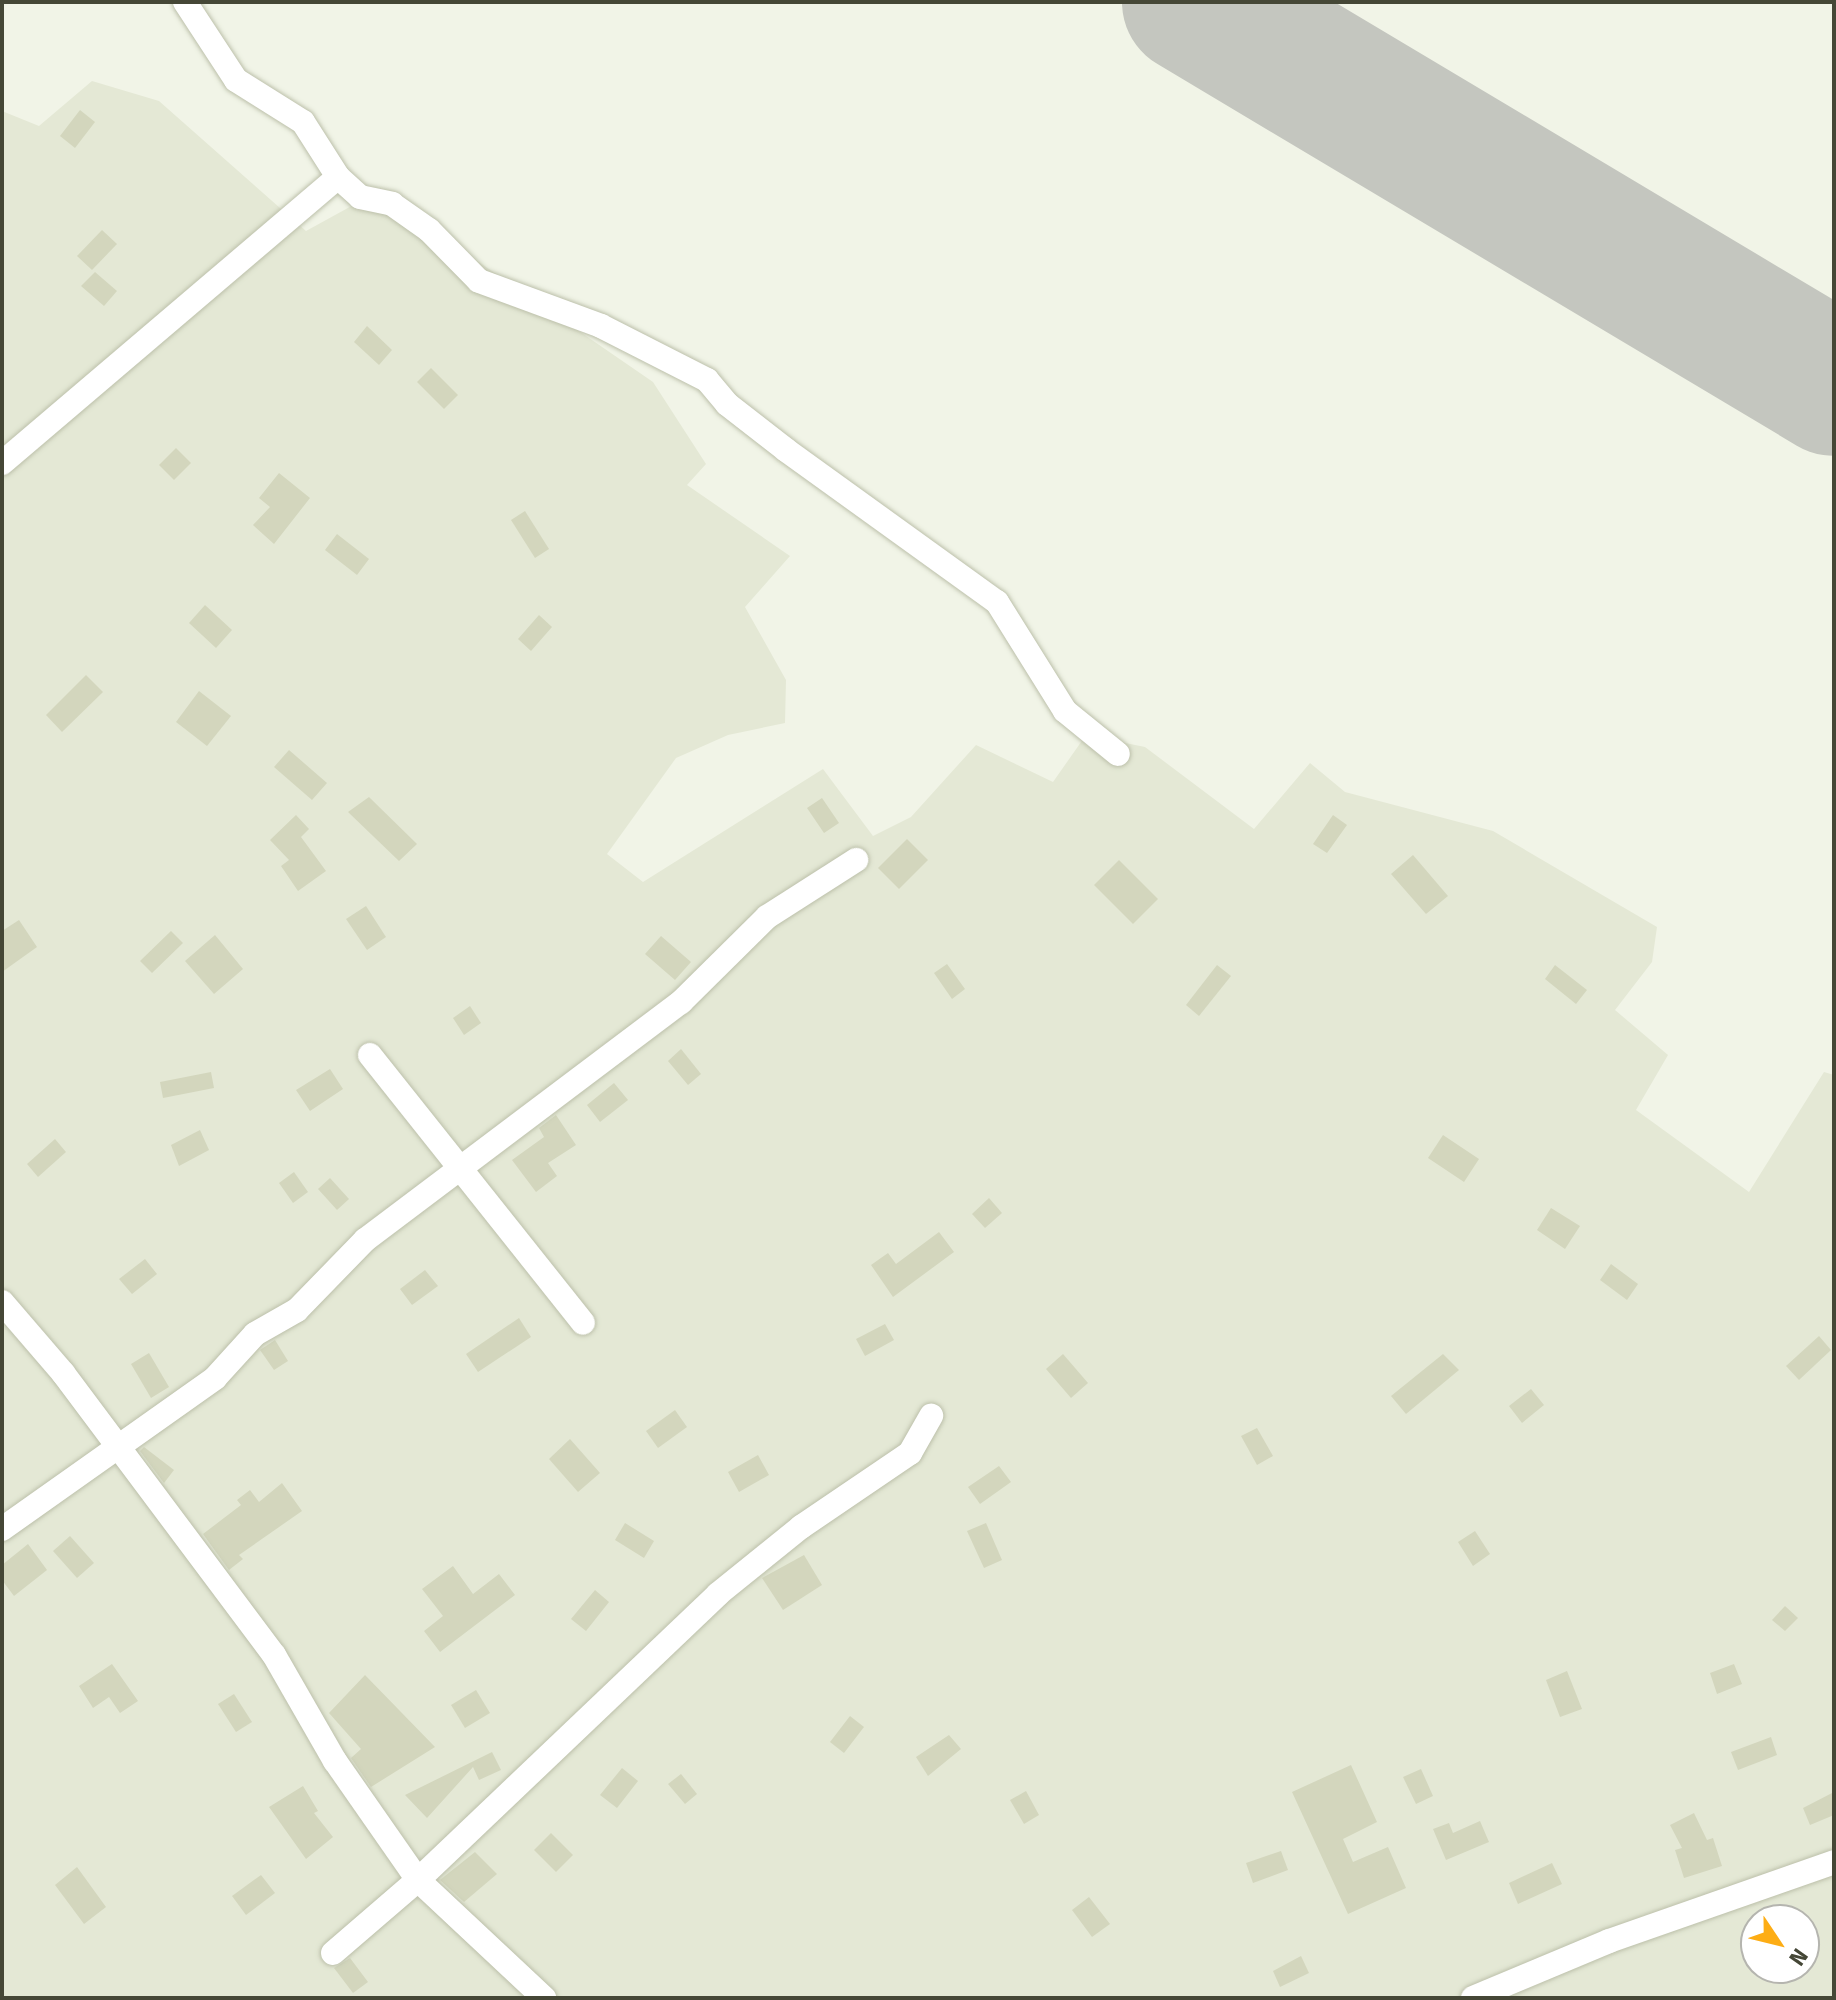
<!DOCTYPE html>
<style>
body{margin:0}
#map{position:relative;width:1836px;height:2000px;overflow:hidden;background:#f1f4e7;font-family:"Fira Sans",sans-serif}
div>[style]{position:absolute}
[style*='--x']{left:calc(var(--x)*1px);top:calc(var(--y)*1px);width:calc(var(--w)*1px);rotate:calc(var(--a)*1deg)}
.residential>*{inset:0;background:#e4e8d5}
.taxiway>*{height:58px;margin:-29px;padding:0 29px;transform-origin:29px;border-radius:29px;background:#c4c6bf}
.runway>*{height:144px;margin:-72px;padding:0 72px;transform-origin:72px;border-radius:72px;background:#c4c6bf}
.building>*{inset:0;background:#d3d6bd}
.roads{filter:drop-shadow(0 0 2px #bcc0aa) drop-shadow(0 0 2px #bcc0aa)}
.minor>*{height:24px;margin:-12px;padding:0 12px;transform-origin:12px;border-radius:12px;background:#fff}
span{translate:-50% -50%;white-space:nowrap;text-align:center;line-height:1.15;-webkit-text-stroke:7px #fff;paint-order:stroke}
.frame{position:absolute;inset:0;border:4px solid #454736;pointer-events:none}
.north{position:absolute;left:1740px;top:1904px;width:80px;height:80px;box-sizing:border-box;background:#fff;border:2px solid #b5b5af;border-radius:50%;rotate:125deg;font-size:22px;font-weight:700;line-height:32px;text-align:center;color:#454736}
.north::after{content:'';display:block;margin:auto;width:28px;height:36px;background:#fdad15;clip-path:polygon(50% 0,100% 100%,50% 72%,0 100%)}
</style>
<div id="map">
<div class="residential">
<i style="clip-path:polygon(evenodd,92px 81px,159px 101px,306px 231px,377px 192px,653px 382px,706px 464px,687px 485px,790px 556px,745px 607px,786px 680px,785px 723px,728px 735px,676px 758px,607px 854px,643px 882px,823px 769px,873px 836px,911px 817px,976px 745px,1053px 782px,1086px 735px,1145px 747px,1254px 829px,1310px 763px,1345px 792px,1493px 831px,1657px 927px,1652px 962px,1615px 1010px,1668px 1055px,1636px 1110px,1749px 1192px,1824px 1072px,1834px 1075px,1834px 1998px,2px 1998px,2px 111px,39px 126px,92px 81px,1756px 1920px,1804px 1920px,1804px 1968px,1756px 1968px,1756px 1920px)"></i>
</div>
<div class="taxiway">
<i style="--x:1205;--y:2;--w:14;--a:54"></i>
</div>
<div class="runway">
<i style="--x:1194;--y:2;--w:745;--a:30.83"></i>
</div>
<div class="building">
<i style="clip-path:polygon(80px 110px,95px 122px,75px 148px,60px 136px)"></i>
<i style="clip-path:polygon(102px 230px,117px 244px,92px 270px,77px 256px)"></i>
<i style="clip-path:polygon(95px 272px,117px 291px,104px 306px,81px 286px)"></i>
<i style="clip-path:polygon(367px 326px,392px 350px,379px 365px,354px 342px)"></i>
<i style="clip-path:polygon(431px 368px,458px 395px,444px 409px,417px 382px)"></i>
<i style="clip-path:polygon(176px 448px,191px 463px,174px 480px,159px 465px)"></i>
<i style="clip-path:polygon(279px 473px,310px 498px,274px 544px,253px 525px,270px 507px,259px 498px)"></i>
<i style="clip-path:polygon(525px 511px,549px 549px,535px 558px,511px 520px)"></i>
<i style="clip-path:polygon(337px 534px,369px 559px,357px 575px,325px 550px)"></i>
<i style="clip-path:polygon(205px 605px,232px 630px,216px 648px,189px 623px)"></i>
<i style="clip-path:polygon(539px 615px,552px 627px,531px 651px,518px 639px)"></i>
<i style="clip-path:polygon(86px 675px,103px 692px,62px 732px,46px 715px)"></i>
<i style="clip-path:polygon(199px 691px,231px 716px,207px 746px,176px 722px)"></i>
<i style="clip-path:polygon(289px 750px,327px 783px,312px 800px,274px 767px)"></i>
<i style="clip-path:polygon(369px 797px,417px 844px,399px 861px,348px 812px)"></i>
<i style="clip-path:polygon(822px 798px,839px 823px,824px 833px,807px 808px)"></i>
<i style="clip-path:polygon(296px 815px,309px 829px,301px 837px,326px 871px,298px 891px,281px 866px,289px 860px,270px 840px)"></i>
<i style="clip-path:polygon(1333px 815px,1347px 825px,1327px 853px,1313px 844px)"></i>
<i style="clip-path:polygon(907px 839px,928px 860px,899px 889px,878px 868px)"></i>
<i style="clip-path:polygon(1413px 855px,1448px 896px,1426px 914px,1391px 874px)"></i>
<i style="clip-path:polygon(1119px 860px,1158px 899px,1133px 924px,1094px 885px)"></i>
<i style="clip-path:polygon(366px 906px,386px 937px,367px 950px,346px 919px)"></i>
<i style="clip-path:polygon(19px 920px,37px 947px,2px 972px,2px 931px)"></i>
<i style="clip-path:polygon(171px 931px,183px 943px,152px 973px,140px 961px)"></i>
<i style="clip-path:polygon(215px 935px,243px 969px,214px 994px,185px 961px)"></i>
<i style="clip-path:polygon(661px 936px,691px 962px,675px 980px,645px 954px)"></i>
<i style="clip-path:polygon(947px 964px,965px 989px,952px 999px,934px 973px)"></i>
<i style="clip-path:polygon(1217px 965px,1231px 976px,1199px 1016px,1186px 1005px)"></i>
<i style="clip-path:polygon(1555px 965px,1587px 990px,1576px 1004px,1545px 979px)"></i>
<i style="clip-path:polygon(470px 1006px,481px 1023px,464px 1035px,453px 1018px)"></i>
<i style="clip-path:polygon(681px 1049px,701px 1074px,688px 1085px,668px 1061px)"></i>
<i style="clip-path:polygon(330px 1069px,343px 1089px,310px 1111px,296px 1090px)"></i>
<i style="clip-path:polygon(211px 1072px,214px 1088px,163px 1098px,160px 1082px)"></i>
<i style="clip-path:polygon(614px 1083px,628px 1100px,600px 1122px,587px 1105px)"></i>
<i style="clip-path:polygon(556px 1115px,576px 1145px,548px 1163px,557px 1176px,536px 1192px,512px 1160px,544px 1137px,539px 1128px)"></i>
<i style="clip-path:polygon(200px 1130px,209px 1150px,179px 1166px,171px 1145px)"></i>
<i style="clip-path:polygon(1443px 1135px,1479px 1159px,1464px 1182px,1428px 1158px)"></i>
<i style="clip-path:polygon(55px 1139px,66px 1152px,38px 1177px,27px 1164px)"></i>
<i style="clip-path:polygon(294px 1172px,308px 1192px,293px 1203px,279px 1183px)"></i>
<i style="clip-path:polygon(330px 1178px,349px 1199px,337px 1210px,318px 1189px)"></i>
<i style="clip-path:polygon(989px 1198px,1002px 1213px,985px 1228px,972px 1214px)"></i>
<i style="clip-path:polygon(1551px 1208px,1580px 1226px,1565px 1249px,1537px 1230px)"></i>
<i style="clip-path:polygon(939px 1232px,954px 1252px,893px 1297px,871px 1265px,888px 1253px,896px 1264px)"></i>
<i style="clip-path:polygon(145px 1259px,157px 1274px,132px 1294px,119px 1279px)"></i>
<i style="clip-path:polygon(1611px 1264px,1638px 1284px,1627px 1300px,1600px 1280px)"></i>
<i style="clip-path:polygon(425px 1270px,438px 1286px,412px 1305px,400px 1289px)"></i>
<i style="clip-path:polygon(519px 1318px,531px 1337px,478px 1372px,466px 1354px)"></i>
<i style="clip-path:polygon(885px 1324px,894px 1340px,865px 1356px,856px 1339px)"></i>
<i style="clip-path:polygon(1819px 1336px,1831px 1350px,1799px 1380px,1786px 1366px)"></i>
<i style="clip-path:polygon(275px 1340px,288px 1361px,274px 1370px,260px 1350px)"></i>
<i style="clip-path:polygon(149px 1353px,169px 1387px,151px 1398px,131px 1364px)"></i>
<i style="clip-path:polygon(1063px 1354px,1088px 1383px,1071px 1398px,1046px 1369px)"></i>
<i style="clip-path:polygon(1443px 1354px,1459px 1370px,1406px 1414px,1391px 1396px)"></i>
<i style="clip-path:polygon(1531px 1389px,1544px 1405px,1522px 1423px,1509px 1406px)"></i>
<i style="clip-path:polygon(675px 1410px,687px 1427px,658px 1448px,646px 1431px)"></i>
<i style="clip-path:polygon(1257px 1428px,1273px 1456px,1257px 1465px,1241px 1436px)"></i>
<i style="clip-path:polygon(570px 1439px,600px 1473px,578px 1492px,549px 1459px)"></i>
<i style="clip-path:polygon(144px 1447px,174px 1470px,164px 1483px,140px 1451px)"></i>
<i style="clip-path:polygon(758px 1455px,769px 1475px,739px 1492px,728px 1472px)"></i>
<i style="clip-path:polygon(999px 1466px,1011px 1482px,980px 1504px,968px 1487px)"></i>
<i style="clip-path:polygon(282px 1483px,302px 1511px,239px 1555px,243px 1559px,229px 1570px,203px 1534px,241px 1505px,237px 1500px,250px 1490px,259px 1502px)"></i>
<i style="clip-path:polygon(625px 1523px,654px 1541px,644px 1558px,615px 1540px)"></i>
<i style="clip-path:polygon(986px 1523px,1002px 1560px,984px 1568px,967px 1531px)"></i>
<i style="clip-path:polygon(1475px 1531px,1490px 1554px,1473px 1566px,1458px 1542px)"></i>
<i style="clip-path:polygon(70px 1536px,94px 1563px,77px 1578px,53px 1551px)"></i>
<i style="clip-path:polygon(28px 1544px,47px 1570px,14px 1596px,2px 1580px,2px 1565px)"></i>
<i style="clip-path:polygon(804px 1555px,822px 1585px,783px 1610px,762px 1578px)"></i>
<i style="clip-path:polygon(453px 1566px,473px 1594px,499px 1574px,515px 1595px,440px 1652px,424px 1631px,443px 1616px,422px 1589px)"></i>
<i style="clip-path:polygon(595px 1590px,609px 1602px,586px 1631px,571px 1619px)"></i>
<i style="clip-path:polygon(1785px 1606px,1798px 1618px,1785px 1631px,1772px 1620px)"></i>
<i style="clip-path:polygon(112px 1664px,138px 1701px,120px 1713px,109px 1697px,93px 1708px,79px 1686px)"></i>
<i style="clip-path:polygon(1734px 1664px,1742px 1684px,1717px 1694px,1710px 1673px)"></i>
<i style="clip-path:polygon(1567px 1671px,1582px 1709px,1560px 1717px,1546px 1680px)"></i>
<i style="clip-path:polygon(365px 1675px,435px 1747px,371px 1787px,351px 1758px,361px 1749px,329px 1713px)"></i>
<i style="clip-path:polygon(476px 1690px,490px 1713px,465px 1728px,451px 1705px)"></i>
<i style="clip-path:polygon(234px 1694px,252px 1722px,236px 1732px,218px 1704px)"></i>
<i style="clip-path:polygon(850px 1716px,864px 1727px,844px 1753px,830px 1742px)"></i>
<i style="clip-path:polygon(949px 1735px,961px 1749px,928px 1776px,916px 1757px)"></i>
<i style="clip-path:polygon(1771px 1737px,1777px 1755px,1738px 1770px,1731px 1752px)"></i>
<i style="clip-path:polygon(492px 1752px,501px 1770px,479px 1780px,473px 1767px,427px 1818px,405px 1795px)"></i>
<i style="clip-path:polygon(1351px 1765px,1377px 1822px,1343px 1839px,1353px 1862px,1388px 1847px,1406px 1888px,1348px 1914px,1292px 1792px)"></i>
<i style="clip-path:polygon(622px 1768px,638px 1781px,617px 1808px,600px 1795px)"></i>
<i style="clip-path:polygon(1421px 1769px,1433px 1796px,1416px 1804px,1403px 1777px)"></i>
<i style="clip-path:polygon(681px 1774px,697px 1794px,685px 1804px,668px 1784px)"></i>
<i style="clip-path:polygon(303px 1786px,318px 1811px,314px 1813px,333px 1837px,306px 1859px,269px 1807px)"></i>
<i style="clip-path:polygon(1026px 1791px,1039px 1815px,1024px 1824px,1010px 1800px)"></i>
<i style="clip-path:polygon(1834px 1792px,1834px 1815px,1810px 1825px,1803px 1808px)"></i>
<i style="clip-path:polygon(1694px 1813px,1707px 1840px,1713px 1838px,1722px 1866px,1684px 1878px,1675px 1850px,1682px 1848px,1670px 1825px)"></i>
<i style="clip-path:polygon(1480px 1821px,1489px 1842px,1446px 1860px,1433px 1829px,1449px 1823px,1453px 1833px)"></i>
<i style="clip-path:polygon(551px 1833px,573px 1855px,556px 1872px,534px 1850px)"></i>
<i style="clip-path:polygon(1281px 1851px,1288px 1870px,1253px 1883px,1246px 1863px)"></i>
<i style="clip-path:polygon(475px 1852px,497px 1874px,464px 1902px,440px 1880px)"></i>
<i style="clip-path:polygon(1552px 1863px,1562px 1884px,1518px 1904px,1509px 1883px)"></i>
<i style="clip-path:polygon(77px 1867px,106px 1907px,84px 1924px,55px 1885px)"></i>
<i style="clip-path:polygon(261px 1875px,275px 1893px,246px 1915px,232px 1896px)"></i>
<i style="clip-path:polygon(1089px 1897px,1110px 1924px,1092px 1937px,1072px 1910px)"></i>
<i style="clip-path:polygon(1301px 1956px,1309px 1973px,1280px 1987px,1273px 1971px)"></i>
<i style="clip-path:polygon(350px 1958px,368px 1982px,353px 1993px,334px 1968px)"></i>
</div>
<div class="roads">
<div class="minor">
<i style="--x:185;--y:2;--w:93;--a:56.8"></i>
<i style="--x:236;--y:80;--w:79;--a:32.1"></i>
<i style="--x:303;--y:122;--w:65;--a:57.5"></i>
<i style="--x:338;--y:177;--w:30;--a:42"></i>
<i style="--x:360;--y:197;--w:33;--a:12"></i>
<i style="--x:392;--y:204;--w:45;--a:35.1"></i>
<i style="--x:429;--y:230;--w:71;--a:45.6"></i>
<i style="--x:479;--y:281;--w:130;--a:20.2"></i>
<i style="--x:601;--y:326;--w:119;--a:27"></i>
<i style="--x:707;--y:380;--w:31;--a:50"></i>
<i style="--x:727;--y:404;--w:75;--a:37.9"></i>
<i style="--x:786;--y:450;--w:260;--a:35.8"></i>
<i style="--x:997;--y:602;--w:128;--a:58"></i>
<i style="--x:1065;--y:711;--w:68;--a:39.1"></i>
<i style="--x:2;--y:463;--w:441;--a:-40.4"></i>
<i style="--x:370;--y:1055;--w:342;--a:51.5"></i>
<i style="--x:2;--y:1302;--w:94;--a:49.3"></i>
<i style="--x:63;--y:1373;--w:352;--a:53.2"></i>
<i style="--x:274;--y:1655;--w:122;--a:60.1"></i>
<i style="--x:335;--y:1761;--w:145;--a:55.1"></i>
<i style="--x:418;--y:1880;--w:173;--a:43.1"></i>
<i style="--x:2;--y:1529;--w:261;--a:-35.3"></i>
<i style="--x:215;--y:1378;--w:59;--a:-47.7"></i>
<i style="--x:255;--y:1334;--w:48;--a:-29.7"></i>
<i style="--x:297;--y:1310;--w:98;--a:-45.8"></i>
<i style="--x:365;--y:1240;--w:396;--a:-37"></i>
<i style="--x:681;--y:1002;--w:121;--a:-44.7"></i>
<i style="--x:767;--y:917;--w:106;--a:-32.6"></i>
<i style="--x:333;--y:1953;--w:112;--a:-40.7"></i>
<i style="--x:418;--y:1880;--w:414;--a:-43.6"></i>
<i style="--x:718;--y:1594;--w:107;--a:-38.9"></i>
<i style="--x:801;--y:1527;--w:132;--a:-34.2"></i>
<i style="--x:910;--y:1453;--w:43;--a:-60.4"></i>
<i style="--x:1473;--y:1998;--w:147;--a:-22.7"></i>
<i style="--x:1609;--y:1941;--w:238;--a:-19.3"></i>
</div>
</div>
<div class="frame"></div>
<div class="north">N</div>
</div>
